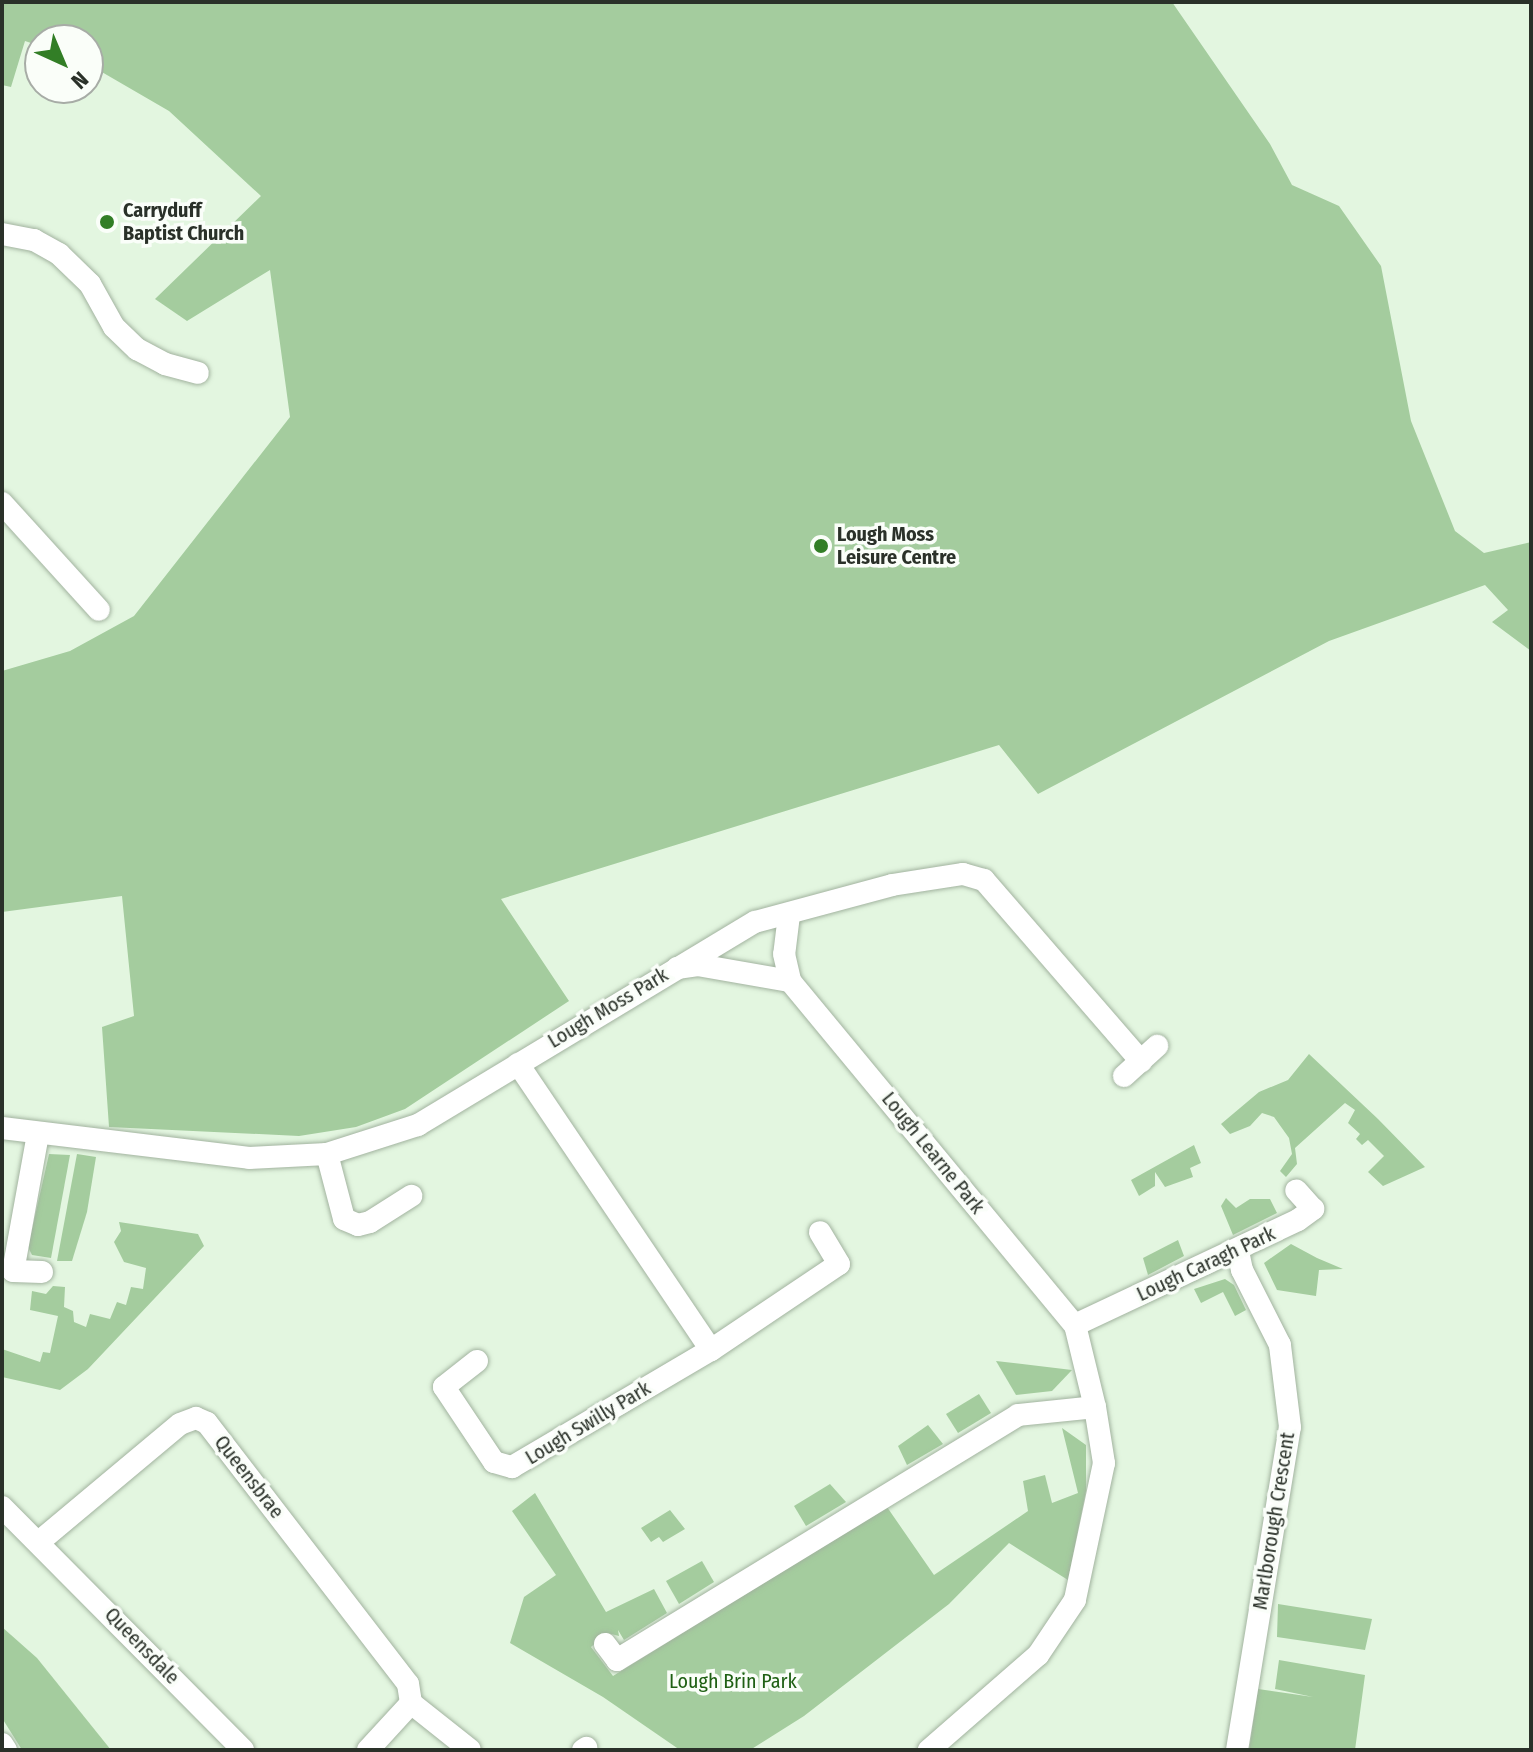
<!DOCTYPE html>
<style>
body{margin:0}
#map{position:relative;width:1533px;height:1752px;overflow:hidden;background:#e3f6e0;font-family:"Fira Sans Condensed",sans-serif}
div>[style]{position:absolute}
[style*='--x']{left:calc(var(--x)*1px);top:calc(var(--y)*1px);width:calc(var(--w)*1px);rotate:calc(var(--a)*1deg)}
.green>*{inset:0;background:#a4cc9e}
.roads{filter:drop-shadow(0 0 2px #a2b39f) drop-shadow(0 0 2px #a2b39f)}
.minor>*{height:22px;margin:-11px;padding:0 11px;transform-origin:11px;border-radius:11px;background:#fff}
.dots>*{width:22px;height:22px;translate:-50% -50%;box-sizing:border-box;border:4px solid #fafef9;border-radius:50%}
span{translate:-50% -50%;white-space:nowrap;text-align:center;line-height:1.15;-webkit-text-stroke:7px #fafef9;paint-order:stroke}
.poi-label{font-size:20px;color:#2a3129;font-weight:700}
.left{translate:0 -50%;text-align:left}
.street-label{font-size:20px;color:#2a3129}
.park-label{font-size:20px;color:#1f6014}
.frame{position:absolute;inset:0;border:4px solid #2a3129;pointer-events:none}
.north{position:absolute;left:24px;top:24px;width:80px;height:80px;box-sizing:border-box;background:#fafef9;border:2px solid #a7aca6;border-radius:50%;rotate:136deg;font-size:22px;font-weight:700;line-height:32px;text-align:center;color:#2a3129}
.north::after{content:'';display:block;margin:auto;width:28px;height:36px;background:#327e26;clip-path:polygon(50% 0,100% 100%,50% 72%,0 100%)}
</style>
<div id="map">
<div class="green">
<i style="clip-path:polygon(2px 2px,1172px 2px,1270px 144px,1292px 185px,1339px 206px,1381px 266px,1411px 421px,1455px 531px,1484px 553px,1531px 542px,1531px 651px,1492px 622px,1508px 610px,1485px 585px,1329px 641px,1038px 794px,999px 745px,501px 899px,569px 1001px,405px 1109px,356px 1127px,299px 1136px,109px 1127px,102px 1027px,134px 1016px,122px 896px,2px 912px,2px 671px,70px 651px,134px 616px,290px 417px,270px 270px,187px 321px,155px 299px,261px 196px,169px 111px,88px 64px,88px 40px,40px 40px,40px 46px,25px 41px,11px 87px,2px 85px)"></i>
<i style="clip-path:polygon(1309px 1054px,1378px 1119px,1425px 1167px,1383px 1186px,1368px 1172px,1384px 1156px,1368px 1140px,1362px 1145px,1356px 1139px,1360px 1134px,1348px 1123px,1355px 1110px,1345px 1103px,1295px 1148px,1297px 1164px,1286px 1177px,1280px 1171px,1292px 1154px,1289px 1138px,1274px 1117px,1262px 1113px,1250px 1126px,1230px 1134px,1221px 1124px,1259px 1092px,1288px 1080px)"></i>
<i style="clip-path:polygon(1194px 1145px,1201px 1163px,1190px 1168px,1193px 1177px,1165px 1187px,1155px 1172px,1155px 1186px,1139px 1196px,1131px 1180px)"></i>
<i style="clip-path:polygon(49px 1154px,70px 1155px,51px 1258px,32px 1255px,28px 1247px)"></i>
<i style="clip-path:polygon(77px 1154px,96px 1157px,87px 1212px,72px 1261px,57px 1261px)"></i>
<i style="clip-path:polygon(1226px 1198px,1236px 1208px,1250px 1199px,1270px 1199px,1277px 1213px,1233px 1235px,1221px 1206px)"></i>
<i style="clip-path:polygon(119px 1222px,198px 1234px,204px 1246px,88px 1369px,60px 1390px,2px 1377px,2px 1349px,40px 1362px,43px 1352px,50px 1353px,58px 1316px,30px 1310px,32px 1291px,46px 1294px,53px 1286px,65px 1287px,64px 1307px,73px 1311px,74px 1322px,86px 1327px,90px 1314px,110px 1319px,117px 1302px,126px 1305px,131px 1287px,143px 1289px,146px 1268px,124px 1262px,114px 1242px,121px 1231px)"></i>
<i style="clip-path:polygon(1178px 1240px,1184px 1256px,1148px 1275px,1143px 1258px)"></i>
<i style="clip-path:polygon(1291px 1244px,1317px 1258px,1343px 1269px,1319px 1270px,1316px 1296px,1277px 1290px,1264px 1263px)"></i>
<i style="clip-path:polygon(1225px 1279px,1234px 1285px,1246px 1310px,1235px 1316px,1223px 1292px,1201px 1303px,1194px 1289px)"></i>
<i style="clip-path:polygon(996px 1361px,1072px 1370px,1052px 1391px,1016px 1395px)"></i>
<i style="clip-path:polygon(979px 1394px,991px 1413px,958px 1433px,946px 1414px)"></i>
<i style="clip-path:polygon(928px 1425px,943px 1444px,907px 1465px,898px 1446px)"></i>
<i style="clip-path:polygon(1062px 1428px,1086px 1445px,1086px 1491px,1068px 1580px,1009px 1543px,949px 1604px,804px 1716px,750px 1750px,680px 1750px,603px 1697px,510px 1643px,524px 1597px,556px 1575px,512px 1511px,535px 1493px,606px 1612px,654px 1589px,667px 1613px,624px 1640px,618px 1630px,619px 1636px,607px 1633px,591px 1647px,613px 1676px,887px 1507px,934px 1575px,1028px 1511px,1023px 1481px,1045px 1475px,1052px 1503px,1078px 1493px)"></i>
<i style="clip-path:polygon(830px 1484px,846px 1502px,806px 1526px,794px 1506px)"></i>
<i style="clip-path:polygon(670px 1510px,685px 1529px,663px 1542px,659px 1537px,651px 1542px,641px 1528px)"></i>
<i style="clip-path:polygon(702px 1561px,714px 1582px,679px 1604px,666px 1581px)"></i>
<i style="clip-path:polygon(1278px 1604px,1372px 1619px,1365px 1650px,1277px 1637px)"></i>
<i style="clip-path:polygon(2px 1627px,37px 1658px,111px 1750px,22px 1750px,2px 1718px)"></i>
<i style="clip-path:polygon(1279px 1660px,1365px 1675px,1355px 1750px,1249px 1750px,1258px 1689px,1313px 1697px,1275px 1689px)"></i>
</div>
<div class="roads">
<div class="minor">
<i style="--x:2;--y:234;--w:33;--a:11"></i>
<i style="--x:34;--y:240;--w:29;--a:29"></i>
<i style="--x:59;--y:254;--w:43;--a:44.1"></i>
<i style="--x:90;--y:284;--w:49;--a:60.8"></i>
<i style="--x:114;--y:327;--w:32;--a:44"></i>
<i style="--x:137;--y:349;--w:32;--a:28"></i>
<i style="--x:165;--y:364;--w:34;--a:15"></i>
<i style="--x:2;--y:503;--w:144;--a:47.8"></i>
<i style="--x:789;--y:915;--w:39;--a:97"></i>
<i style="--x:784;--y:954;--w:28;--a:77"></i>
<i style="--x:790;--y:981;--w:447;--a:50.4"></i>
<i style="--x:1075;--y:1325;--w:84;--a:76.3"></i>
<i style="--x:1095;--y:1407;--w:57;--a:80.9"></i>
<i style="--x:1104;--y:1463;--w:140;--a:102"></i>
<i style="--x:1075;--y:1600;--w:66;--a:123.9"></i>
<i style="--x:1038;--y:1655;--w:145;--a:138.9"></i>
<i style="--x:677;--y:968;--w:21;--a:-8"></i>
<i style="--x:698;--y:965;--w:93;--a:9.9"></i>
<i style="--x:1124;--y:1076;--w:45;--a:-42.3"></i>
<i style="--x:2;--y:1128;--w:249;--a:6.9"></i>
<i style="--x:249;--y:1158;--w:78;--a:-2.9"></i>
<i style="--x:327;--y:1154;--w:96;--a:-17.7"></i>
<i style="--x:418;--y:1125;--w:393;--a:-31.1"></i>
<i style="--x:755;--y:922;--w:142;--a:-15.1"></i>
<i style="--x:892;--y:885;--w:72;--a:-8.8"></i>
<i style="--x:963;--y:874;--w:22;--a:16"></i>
<i style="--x:984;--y:880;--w:240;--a:49.1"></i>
<i style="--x:38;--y:1134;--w:139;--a:100.3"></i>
<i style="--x:13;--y:1271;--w:29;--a:2"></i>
<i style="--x:327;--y:1154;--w:67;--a:75.3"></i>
<i style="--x:344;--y:1219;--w:15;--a:23"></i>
<i style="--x:358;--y:1225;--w:12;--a:-14"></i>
<i style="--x:370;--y:1222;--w:49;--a:-32.4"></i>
<i style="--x:1075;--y:1325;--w:246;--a:-25.2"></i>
<i style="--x:1298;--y:1220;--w:19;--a:-36"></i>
<i style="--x:1313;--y:1209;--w:25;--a:-132"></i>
<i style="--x:711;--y:1350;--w:154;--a:-33.9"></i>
<i style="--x:839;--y:1264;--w:37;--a:-121"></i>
<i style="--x:477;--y:1361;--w:42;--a:141.8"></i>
<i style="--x:444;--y:1387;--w:90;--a:56.3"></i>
<i style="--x:494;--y:1462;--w:19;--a:16"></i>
<i style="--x:512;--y:1467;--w:231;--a:-30.5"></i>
<i style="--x:711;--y:1350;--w:345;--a:-124"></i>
<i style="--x:2;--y:1507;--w:342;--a:45.2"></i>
<i style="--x:40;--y:1541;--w:182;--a:-39.9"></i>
<i style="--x:180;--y:1424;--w:17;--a:-21"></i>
<i style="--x:196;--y:1418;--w:12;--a:24"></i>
<i style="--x:207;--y:1423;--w:329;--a:52.4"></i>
<i style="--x:408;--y:1684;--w:19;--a:81"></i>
<i style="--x:605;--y:1644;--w:20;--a:53"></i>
<i style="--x:617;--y:1660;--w:470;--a:-31.4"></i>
<i style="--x:1018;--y:1415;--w:77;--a:-5.9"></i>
<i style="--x:411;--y:1703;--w:75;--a:38.5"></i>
<i style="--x:2;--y:1744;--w:7;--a:56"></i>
<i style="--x:368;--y:1750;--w:64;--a:-47.5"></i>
<i style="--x:583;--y:1750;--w:4;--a:-34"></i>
<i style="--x:1237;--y:1750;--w:327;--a:-80.7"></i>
<i style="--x:1290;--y:1427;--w:83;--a:-97"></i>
<i style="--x:1280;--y:1345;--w:84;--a:-116.9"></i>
<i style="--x:1242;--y:1270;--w:19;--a:-102"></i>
</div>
</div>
<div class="dots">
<i style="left:107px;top:222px;background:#327e26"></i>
<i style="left:821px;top:546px;background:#327e26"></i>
</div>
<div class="poi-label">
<span class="left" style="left:123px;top:222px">Carryduff<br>Baptist Church</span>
<span class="left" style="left:837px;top:546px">Lough Moss<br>Leisure Centre</span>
</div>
<div class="street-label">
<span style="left:608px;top:1008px;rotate:-31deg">Lough Moss Park</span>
<span style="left:933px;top:1153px;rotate:51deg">Lough Learne Park</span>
<span style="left:1206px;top:1264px;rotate:-25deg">Lough Caragh Park</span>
<span style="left:588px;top:1423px;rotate:-31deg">Lough Swilly Park</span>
<span style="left:249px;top:1477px;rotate:52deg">Queensbrae</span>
<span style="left:1274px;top:1521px;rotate:-81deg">Marlborough Crescent</span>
<span style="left:142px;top:1646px;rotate:46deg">Queensdale</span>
</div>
<div class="park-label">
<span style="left:733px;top:1681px">Lough Brin Park</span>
</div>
<div class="frame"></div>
<div class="north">N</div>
</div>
